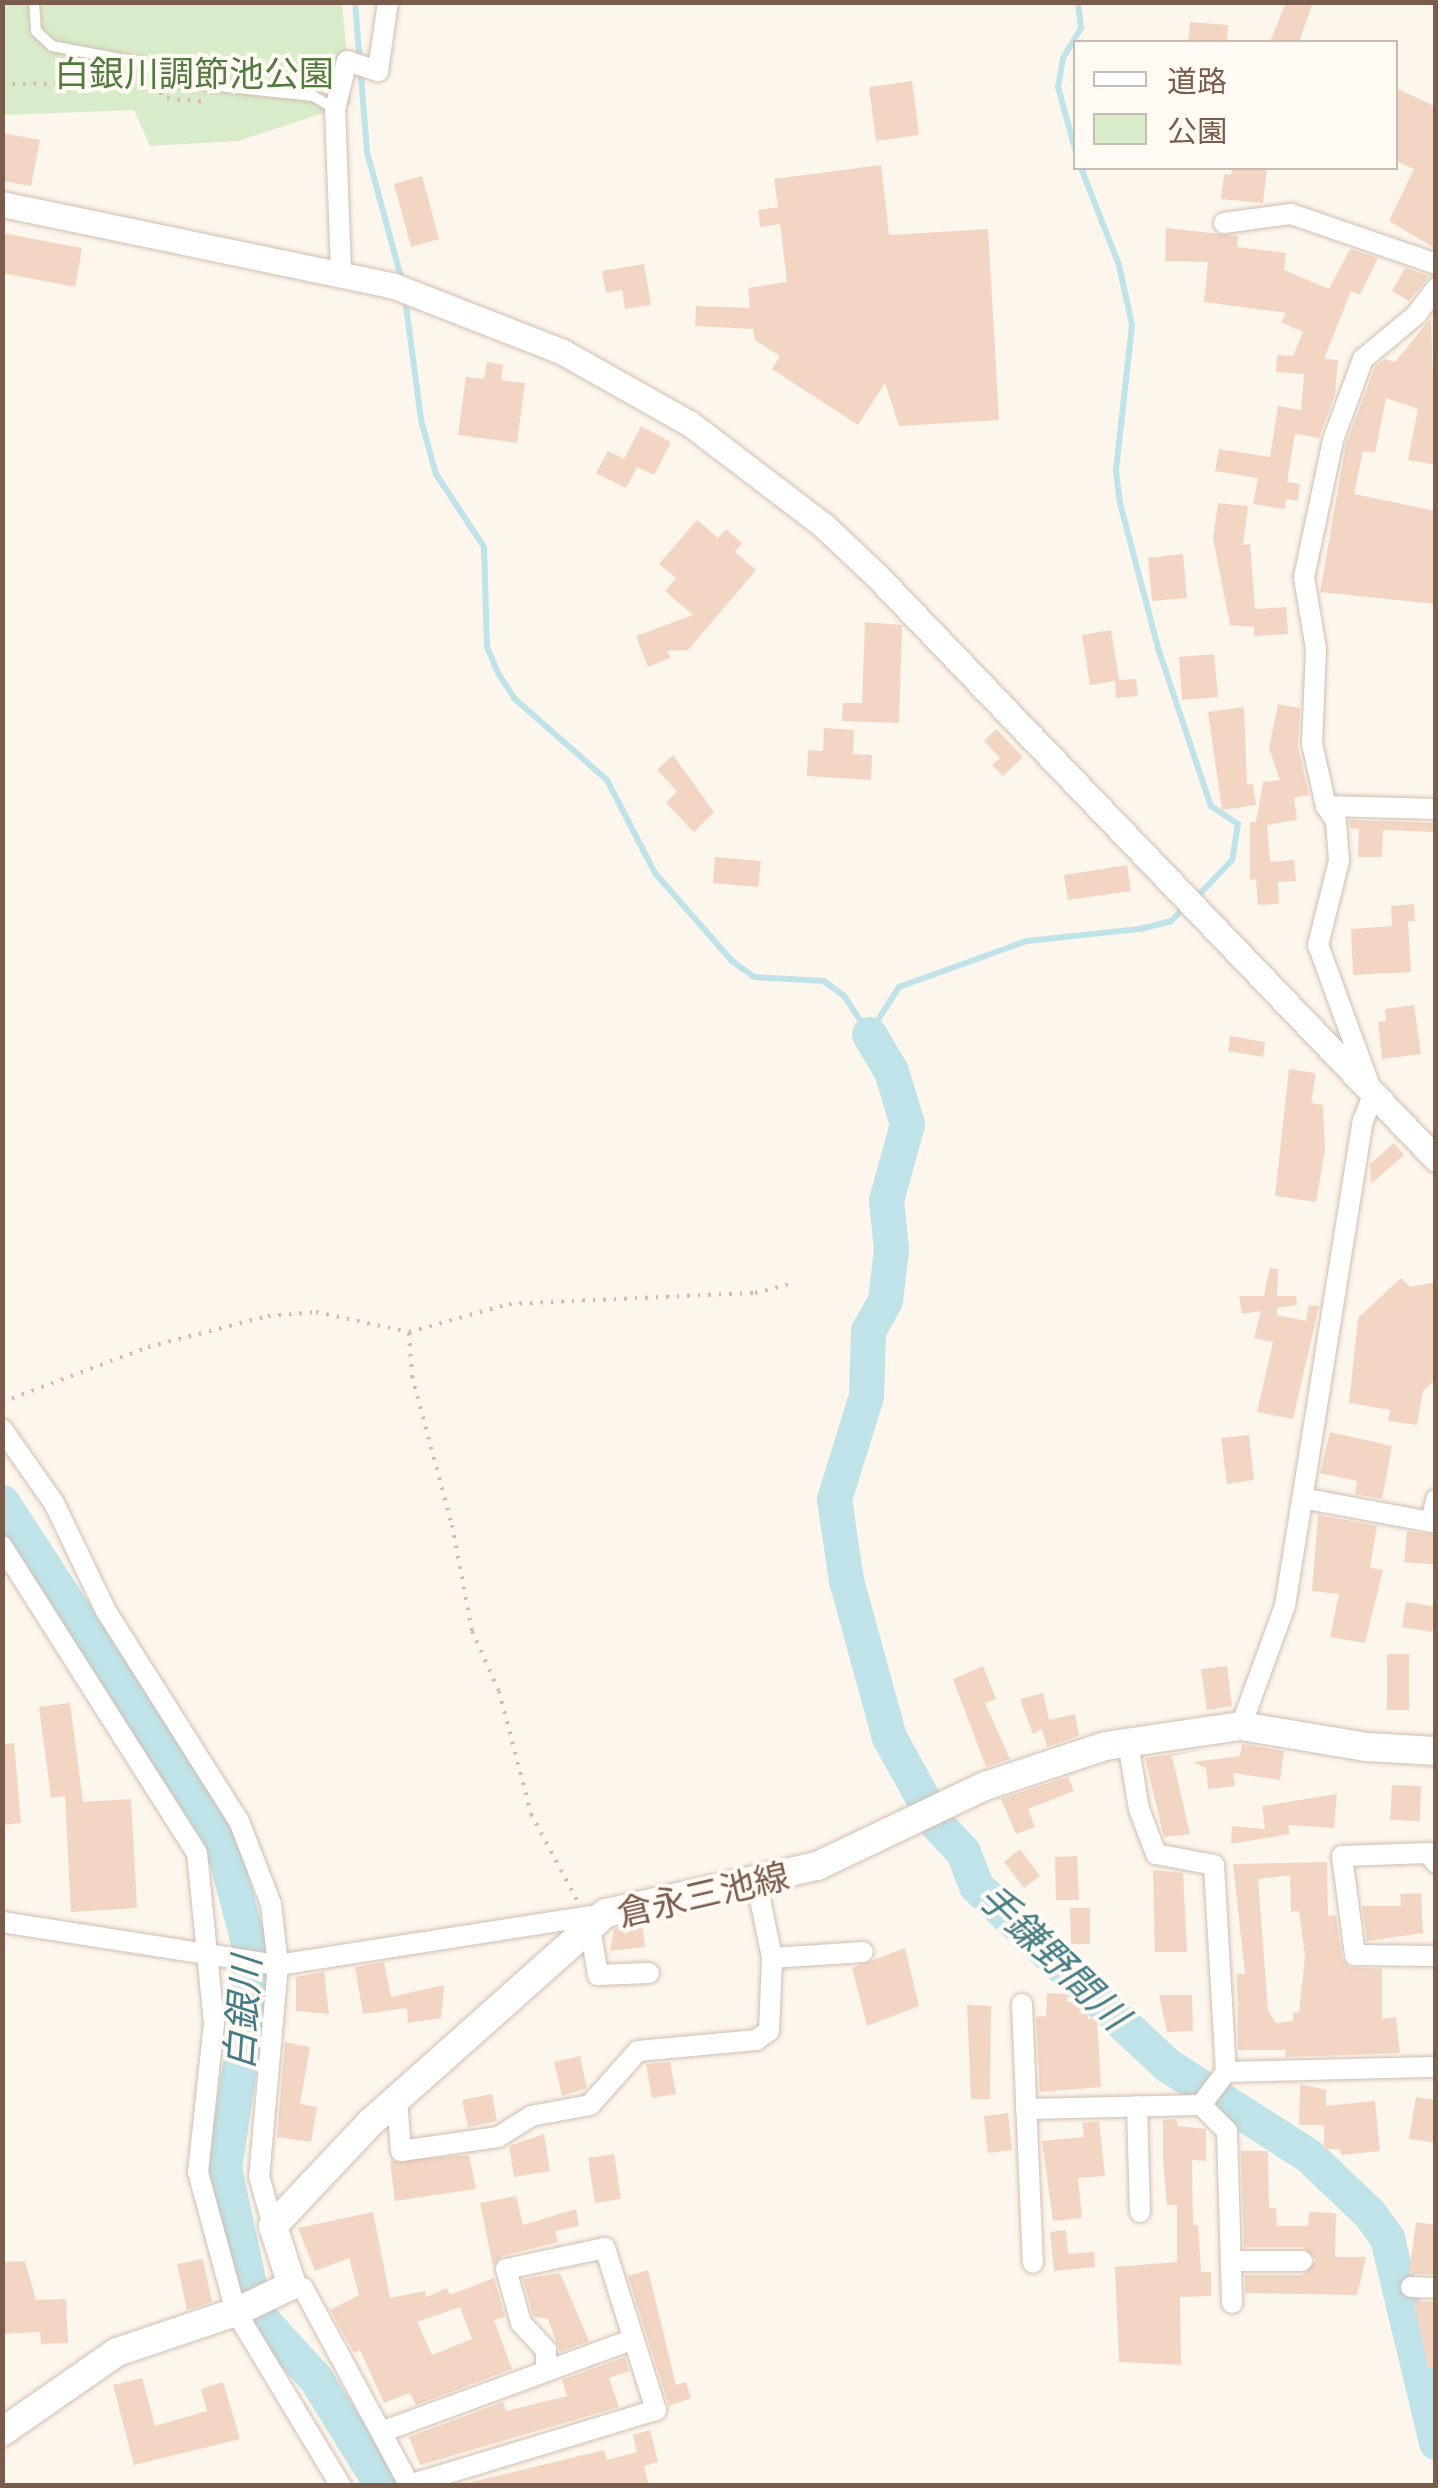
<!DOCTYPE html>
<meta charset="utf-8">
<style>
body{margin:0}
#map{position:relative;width:1438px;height:2488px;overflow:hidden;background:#fdf6ec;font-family:"Golos Text","Noto Sans JP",sans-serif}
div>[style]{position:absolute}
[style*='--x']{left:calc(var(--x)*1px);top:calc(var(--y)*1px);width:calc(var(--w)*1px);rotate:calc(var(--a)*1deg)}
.green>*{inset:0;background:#d8ecc9}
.stream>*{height:6px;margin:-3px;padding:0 3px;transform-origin:3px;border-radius:3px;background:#bfe3e8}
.river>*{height:35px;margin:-17.5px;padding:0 17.5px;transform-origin:17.5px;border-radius:17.5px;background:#bfe3e8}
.building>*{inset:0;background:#f3d5c3}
.path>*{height:4px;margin-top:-2px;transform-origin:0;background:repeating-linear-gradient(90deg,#d9b8a5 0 2.5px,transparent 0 10.5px)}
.roads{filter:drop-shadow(0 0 2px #d1beb0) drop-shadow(0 0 2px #d1beb0)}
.service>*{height:10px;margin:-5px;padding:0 5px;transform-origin:5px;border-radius:5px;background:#fff}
.minor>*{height:20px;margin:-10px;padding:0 10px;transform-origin:10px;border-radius:10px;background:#fff}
.tertiary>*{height:25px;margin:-12.5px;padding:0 12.5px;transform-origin:12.5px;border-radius:12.5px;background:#fff}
.secondary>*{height:28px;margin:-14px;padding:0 14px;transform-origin:14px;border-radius:14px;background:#fff}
span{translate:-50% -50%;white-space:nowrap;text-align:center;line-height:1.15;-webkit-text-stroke:8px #fffaf3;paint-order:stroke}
.park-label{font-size:35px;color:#537a41}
.street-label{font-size:35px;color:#7a5c4d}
.water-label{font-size:38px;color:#437c86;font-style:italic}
.frame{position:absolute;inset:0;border:5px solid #7a5c4d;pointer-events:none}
.legend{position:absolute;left:1073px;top:40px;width:325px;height:130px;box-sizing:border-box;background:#fffaf3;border:2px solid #cabbb1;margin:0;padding:12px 18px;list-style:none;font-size:30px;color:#7a5c4d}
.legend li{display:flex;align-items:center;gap:20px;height:50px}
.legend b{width:50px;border:2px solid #cabbb1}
</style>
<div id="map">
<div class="green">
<i style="clip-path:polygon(3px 3px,342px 3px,351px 104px,238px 141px,150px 146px,134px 110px,3px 115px)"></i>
</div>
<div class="stream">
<i style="--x:355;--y:2;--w:150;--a:85.4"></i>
<i style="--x:367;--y:152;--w:134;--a:74.8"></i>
<i style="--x:1076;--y:152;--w:67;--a:-105.5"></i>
<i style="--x:1058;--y:87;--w:29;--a:-80"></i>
<i style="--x:1063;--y:58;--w:35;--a:-59"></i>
<i style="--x:1081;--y:28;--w:26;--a:-97"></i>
<i style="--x:1081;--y:168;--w:104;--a:68.6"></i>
<i style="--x:1119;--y:265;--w:61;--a:77.8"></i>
<i style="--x:1132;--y:325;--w:147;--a:96.3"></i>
<i style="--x:1116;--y:471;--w:32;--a:83"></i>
<i style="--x:1120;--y:503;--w:150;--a:75.3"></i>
<i style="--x:1158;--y:648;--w:167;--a:71.5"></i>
<i style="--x:1211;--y:806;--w:32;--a:34"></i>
<i style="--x:1238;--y:824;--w:36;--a:99"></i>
<i style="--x:1232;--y:860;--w:52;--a:133.5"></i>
<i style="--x:405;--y:298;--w:123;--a:82.5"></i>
<i style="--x:421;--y:420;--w:56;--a:74.5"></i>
<i style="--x:436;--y:474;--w:87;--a:56.7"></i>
<i style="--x:484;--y:547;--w:100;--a:88.3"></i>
<i style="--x:487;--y:647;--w:28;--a:67"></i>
<i style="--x:498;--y:673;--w:30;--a:57"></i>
<i style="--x:514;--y:698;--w:124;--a:41.4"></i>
<i style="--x:607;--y:780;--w:105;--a:62.7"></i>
<i style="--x:655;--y:873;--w:117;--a:48.8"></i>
<i style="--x:732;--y:961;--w:27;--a:36"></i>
<i style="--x:754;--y:977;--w:70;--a:3.3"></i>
<i style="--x:824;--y:981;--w:26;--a:37"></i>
<i style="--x:845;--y:997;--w:44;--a:57"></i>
<i style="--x:869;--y:1034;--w:56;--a:-57.4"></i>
<i style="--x:899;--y:987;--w:136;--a:-19.8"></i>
<i style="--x:1027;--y:941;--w:114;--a:-6.1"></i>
<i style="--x:1140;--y:929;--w:32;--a:-14"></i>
<i style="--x:1171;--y:921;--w:21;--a:-45"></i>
</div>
<div class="river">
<i style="--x:869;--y:1034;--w:43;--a:59.3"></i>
<i style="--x:891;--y:1071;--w:55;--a:73.2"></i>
<i style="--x:907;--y:1124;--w:79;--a:105.4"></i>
<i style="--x:886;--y:1200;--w:49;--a:84.2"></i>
<i style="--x:891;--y:1249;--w:51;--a:96.7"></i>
<i style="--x:885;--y:1300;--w:35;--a:119"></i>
<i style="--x:868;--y:1331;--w:65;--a:91.8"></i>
<i style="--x:866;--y:1396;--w:108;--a:107.3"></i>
<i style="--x:834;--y:1499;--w:82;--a:81.6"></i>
<i style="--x:846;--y:1580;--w:163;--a:74.7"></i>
<i style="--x:889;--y:1737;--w:99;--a:61.1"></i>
<i style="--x:937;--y:1824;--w:38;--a:47"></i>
<i style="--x:963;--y:1852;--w:36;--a:69"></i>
<i style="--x:976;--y:1886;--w:260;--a:43.1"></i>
<i style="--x:1166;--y:2064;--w:169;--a:32.7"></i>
<i style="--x:1308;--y:2155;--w:84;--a:43.6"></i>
<i style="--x:1369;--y:2213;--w:31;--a:54"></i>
<i style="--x:1387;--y:2238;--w:210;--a:76.5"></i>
<i style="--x:2;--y:1502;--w:399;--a:56.9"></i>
<i style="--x:220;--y:1836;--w:114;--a:75.2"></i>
<i style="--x:249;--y:1946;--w:62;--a:90.9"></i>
<i style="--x:248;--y:2008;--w:162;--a:98.5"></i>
<i style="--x:224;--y:2168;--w:147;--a:77.9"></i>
<i style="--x:255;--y:2312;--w:91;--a:47.7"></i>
<i style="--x:316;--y:2379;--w:126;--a:58.3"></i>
</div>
<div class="building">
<i style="clip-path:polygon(1286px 2px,1313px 2px,1299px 42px,1270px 42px)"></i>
<i style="clip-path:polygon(1190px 22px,1228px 25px,1227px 42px,1188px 42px)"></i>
<i style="clip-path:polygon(912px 81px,919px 135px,876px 141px,869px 87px)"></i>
<i style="clip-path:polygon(1396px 88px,1436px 107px,1436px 249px,1389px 221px,1414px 169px,1396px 161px)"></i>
<i style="clip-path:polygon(2px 133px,40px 140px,31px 186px,2px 181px)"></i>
<i style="clip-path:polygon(881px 165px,889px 235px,988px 229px,999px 420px,899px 426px,885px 383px,858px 425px,772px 369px,780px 356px,755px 340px,753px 329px,695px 326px,696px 306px,750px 308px,748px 288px,787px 282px,780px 224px,760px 227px,758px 210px,778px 207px,774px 179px)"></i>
<i style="clip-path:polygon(1232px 168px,1267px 168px,1263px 203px,1221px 199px,1224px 174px,1231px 175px)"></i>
<i style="clip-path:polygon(422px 176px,439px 239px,411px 247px,394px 184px)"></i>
<i style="clip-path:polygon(1166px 228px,1238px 236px,1237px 247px,1286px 253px,1284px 270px,1329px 289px,1350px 249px,1378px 258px,1360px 295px,1351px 291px,1324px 359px,1338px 360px,1335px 394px,1319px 438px,1295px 434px,1287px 482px,1300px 484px,1298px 501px,1286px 499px,1285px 509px,1253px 504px,1258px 478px,1215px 471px,1219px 449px,1270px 457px,1278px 406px,1301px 410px,1304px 374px,1276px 372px,1277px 355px,1293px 356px,1303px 332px,1281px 322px,1286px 313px,1204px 302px,1208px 262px,1165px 261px)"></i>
<i style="clip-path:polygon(2px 233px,82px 248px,75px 287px,2px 273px)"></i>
<i style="clip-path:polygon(644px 264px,651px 305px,625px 309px,622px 290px,606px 293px,602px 271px)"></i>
<i style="clip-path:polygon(1405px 268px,1429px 276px,1409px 301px,1392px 291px)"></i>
<i style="clip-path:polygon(1431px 318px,1436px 465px,1408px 460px,1418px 409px,1386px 398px,1375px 453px,1363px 451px,1354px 494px,1436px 511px,1436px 604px,1320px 592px,1346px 444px,1375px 367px,1385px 359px,1395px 362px)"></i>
<i style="clip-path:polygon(487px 362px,503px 365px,501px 380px,525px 383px,517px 443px,458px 435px,466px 377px,484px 379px)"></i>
<i style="clip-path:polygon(641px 426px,671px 442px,654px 475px,637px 467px,626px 488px,596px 473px,608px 451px,624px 459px)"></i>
<i style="clip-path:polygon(1218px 503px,1248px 506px,1243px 545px,1250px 544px,1255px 609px,1286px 607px,1288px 634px,1254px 636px,1254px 627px,1230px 625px,1213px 538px)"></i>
<i style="clip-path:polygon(697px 520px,718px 538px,726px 529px,742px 543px,735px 552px,756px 570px,688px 650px,667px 651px,670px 658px,648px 667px,636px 636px,693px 615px,665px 591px,676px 578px,659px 564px)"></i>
<i style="clip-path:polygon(1183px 554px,1187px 598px,1152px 601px,1148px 558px)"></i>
<i style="clip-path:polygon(865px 622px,902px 625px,899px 723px,842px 721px,843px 703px,862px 703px)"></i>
<i style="clip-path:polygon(1111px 630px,1119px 680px,1136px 679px,1138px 696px,1116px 698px,1115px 681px,1090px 685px,1082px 635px)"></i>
<i style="clip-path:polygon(1214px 654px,1218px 697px,1182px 700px,1179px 657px)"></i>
<i style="clip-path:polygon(1278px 704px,1300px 708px,1298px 747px,1309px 795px,1294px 798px,1297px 820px,1267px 825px,1270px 862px,1294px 860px,1296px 881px,1278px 882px,1279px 904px,1258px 905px,1256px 879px,1250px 880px,1250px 822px,1256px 822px,1263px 782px,1280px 780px,1269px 748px)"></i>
<i style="clip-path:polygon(1244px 707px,1247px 785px,1253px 784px,1256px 805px,1222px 810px,1208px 712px)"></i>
<i style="clip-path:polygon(824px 728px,854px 730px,853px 754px,872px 755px,871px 780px,807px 776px,808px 750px,823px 751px)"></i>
<i style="clip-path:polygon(996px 729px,1023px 757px,1003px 776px,992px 765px,1000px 758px,984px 741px)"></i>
<i style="clip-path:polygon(673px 755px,714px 812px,694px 832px,666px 803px,677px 791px,657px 770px)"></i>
<i style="clip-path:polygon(1350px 820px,1435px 823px,1434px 832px,1383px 830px,1382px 857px,1358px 857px,1359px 829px,1350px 828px)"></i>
<i style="clip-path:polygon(715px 857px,761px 861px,758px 887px,713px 883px)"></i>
<i style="clip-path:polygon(1127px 865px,1131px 891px,1068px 900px,1064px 875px)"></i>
<i style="clip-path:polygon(1414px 904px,1415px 921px,1408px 921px,1411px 972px,1353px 975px,1351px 929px,1392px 926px,1391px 906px)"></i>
<i style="clip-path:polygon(1414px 1005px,1421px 1054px,1382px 1059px,1378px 1022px,1386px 1021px,1385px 1009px)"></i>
<i style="clip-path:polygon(1230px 1036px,1265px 1042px,1263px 1057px,1228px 1051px)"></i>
<i style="clip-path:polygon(1289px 1069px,1316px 1073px,1311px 1103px,1323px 1105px,1325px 1150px,1316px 1202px,1275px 1196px)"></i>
<i style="clip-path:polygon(1394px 1143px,1404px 1155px,1371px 1184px,1370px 1164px)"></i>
<i style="clip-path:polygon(1270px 1268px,1278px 1269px,1277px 1296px,1296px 1296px,1297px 1305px,1277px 1308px,1277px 1315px,1306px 1321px,1309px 1305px,1319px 1306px,1293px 1419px,1257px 1412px,1273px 1342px,1254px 1338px,1261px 1311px,1242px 1314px,1239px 1296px,1264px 1296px)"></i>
<i style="clip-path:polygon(1401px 1278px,1410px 1287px,1436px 1282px,1436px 1379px,1423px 1391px,1417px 1425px,1388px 1421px,1390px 1410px,1349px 1403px,1358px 1318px)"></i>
<i style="clip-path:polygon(1330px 1432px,1392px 1446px,1382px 1499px,1355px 1494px,1357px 1481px,1320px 1473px)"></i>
<i style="clip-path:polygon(1249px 1435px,1254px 1480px,1227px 1484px,1221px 1438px)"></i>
<i style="clip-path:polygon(1318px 1515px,1377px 1526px,1370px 1568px,1383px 1570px,1365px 1643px,1330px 1637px,1339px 1594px,1312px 1591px)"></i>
<i style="clip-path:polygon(1407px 1531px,1436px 1535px,1436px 1565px,1404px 1562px)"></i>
<i style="clip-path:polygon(1406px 1602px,1436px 1607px,1432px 1632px,1402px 1627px)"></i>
<i style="clip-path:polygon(1387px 1654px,1409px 1654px,1409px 1710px,1387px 1710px)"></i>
<i style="clip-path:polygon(983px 1666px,996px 1699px,985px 1703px,1010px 1759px,986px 1767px,953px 1679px)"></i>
<i style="clip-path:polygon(1227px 1666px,1232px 1706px,1207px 1710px,1201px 1669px)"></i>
<i style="clip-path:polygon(1043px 1693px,1049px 1720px,1075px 1714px,1079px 1736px,1047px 1747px,1042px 1729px,1033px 1734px,1020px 1699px)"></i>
<i style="clip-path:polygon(70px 1703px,83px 1802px,131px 1799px,137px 1908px,71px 1912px,65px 1796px,51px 1798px,39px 1707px)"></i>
<i style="clip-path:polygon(14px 1743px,21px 1823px,2px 1825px,2px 1744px)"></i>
<i style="clip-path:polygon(1242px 1744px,1284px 1751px,1280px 1780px,1233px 1773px,1235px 1786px,1208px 1789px,1206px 1768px,1193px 1762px,1240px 1756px)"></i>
<i style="clip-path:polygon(1201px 1750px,1172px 1756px,1190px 1834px,1164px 1837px,1145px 1758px)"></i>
<i style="clip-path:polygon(1068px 1777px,1074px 1791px,1028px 1809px,1035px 1827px,1016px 1834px,1001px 1799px)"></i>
<i style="clip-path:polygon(1392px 1785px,1421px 1786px,1420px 1821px,1390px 1820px)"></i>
<i style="clip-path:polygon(1337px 1794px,1334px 1828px,1288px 1825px,1290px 1834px,1231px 1844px,1232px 1826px,1265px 1829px,1262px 1806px)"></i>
<i style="clip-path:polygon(1020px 1849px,1040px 1876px,1024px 1888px,1004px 1862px)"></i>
<i style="clip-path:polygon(1077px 1856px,1079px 1900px,1056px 1900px,1055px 1857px)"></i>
<i style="clip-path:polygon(evenodd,1327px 1862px,1328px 1916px,1336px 1915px,1342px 1958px,1349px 1967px,1382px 1969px,1382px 2019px,1396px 2017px,1400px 2053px,1285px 2057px,1286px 2050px,1238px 2050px,1237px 1974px,1245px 1974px,1233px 1864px,1327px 1862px,1290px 1875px,1291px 1912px,1299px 1911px,1305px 1956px,1299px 2013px,1293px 2012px,1293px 2021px,1276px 2023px,1268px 2011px,1258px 1879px,1290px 1875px)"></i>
<i style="clip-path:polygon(1153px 1870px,1183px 1873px,1187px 1952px,1155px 1952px)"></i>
<i style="clip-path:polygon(1421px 1893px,1423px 1933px,1367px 1941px,1362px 1906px,1401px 1906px,1400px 1894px)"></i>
<i style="clip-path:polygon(1070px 1908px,1090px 1908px,1090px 1944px,1071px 1944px)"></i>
<i style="clip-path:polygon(642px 1923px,645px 1947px,610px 1951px,614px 1929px)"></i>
<i style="clip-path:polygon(905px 1948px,919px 2006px,867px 2026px,852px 1968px)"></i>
<i style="clip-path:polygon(384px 1962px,391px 1997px,444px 1985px,441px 2018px,408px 2023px,407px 2008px,363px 2014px,355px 1967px)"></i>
<i style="clip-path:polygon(324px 1972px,329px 2014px,296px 2011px,296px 1977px)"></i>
<i style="clip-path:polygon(1047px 1993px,1068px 1994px,1067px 2002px,1086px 2000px,1088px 2019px,1097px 2018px,1101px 2087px,1040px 2092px,1036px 2017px,1046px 2016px)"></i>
<i style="clip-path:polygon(1159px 1995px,1192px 1995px,1193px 2031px,1167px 2032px)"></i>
<i style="clip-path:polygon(967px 2005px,991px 2006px,990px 2099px,971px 2099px)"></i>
<i style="clip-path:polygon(285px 2042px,310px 2047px,300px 2104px,317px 2107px,311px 2142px,277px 2137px)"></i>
<i style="clip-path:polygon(580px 2056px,587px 2088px,562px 2096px,554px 2062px)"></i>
<i style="clip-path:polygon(670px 2062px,676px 2094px,652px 2098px,646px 2064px)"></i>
<i style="clip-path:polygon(1300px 2084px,1326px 2090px,1326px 2106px,1375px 2101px,1380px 2151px,1341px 2155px,1340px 2149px,1324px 2149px,1324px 2125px,1299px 2125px)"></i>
<i style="clip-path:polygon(492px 2094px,497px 2121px,468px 2127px,462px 2100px)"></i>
<i style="clip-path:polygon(1416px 2097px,1436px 2100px,1436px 2143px,1409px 2139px)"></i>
<i style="clip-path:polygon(1008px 2113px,1012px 2150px,988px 2153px,984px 2116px)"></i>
<i style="clip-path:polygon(1176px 2119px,1178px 2126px,1206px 2129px,1206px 2161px,1192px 2160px,1193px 2225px,1198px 2225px,1201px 2272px,1211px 2272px,1211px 2296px,1180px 2297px,1181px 2365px,1119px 2362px,1115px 2267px,1177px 2262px,1177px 2205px,1167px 2205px,1163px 2159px,1163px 2120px)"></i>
<i style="clip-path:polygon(1099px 2121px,1105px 2176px,1078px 2178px,1082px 2218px,1053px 2221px,1042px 2141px,1084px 2137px,1082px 2123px)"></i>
<i style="clip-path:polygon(544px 2134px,550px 2171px,514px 2177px,509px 2146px)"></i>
<i style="clip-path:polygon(1241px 2151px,1268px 2151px,1269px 2208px,1276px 2208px,1277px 2226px,1308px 2226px,1309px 2212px,1336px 2213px,1335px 2257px,1366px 2257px,1357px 2295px,1245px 2293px,1245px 2275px,1303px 2275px,1316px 2260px,1303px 2247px,1244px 2247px)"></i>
<i style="clip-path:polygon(614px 2154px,621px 2199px,595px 2203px,588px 2158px)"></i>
<i style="clip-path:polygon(469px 2155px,476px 2189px,395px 2201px,390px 2161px)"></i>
<i style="clip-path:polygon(516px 2196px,523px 2225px,576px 2209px,579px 2226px,555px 2231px,558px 2242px,502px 2256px,493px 2266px,480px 2203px)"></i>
<i style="clip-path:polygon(evenodd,373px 2212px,390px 2298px,425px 2291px,426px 2297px,447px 2288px,450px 2295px,494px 2278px,505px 2317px,494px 2320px,512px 2369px,416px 2405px,410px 2393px,384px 2403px,360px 2350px,354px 2353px,330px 2310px,359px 2295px,349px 2258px,315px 2271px,298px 2228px,373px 2212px,460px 2307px,472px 2339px,432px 2355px,417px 2322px,460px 2307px)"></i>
<i style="clip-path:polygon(1416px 2222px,1436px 2225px,1436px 2274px,1409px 2274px)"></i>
<i style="clip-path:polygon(1066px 2230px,1068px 2254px,1094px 2252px,1095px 2267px,1054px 2271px,1050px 2232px)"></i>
<i style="clip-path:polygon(203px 2259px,212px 2302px,187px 2310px,177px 2264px)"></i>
<i style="clip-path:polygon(25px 2261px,36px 2300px,66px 2299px,68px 2343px,41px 2344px,40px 2332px,2px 2334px,2px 2262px)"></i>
<i style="clip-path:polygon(648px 2270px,676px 2385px,686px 2382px,691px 2398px,669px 2406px,628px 2276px)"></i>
<i style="clip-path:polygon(560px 2273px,589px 2341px,560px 2352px,548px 2319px,533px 2316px,523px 2279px)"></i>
<i style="clip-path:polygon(1414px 2301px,1436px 2302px,1436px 2367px,1428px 2368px)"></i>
<i style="clip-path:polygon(625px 2357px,629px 2371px,609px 2378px,619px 2407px,420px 2465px,409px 2437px,503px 2402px,506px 2411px,567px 2396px,562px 2380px)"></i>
<i style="clip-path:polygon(142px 2378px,155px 2426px,207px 2411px,201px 2389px,223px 2382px,240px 2439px,134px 2465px,113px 2385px)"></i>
<i style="clip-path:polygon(650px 2430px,658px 2462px,644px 2466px,649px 2486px,455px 2486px,604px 2450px,607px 2460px,637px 2452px,633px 2435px)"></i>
</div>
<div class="path">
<i style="--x:2;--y:84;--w:145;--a:-0.4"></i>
<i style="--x:152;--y:86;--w:19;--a:39"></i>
<i style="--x:167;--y:98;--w:41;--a:5.6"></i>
<i style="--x:409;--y:1333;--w:43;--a:86"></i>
<i style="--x:412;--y:1376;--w:154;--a:75"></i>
<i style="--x:452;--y:1525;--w:108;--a:79.3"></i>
<i style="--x:472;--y:1631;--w:66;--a:65.8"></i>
<i style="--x:499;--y:1691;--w:127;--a:75.4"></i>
<i style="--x:531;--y:1814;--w:98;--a:61.9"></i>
<i style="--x:2;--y:1402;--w:156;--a:-20.6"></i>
<i style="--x:148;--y:1347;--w:124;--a:-14.5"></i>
<i style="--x:268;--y:1316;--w:48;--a:-4.8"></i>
<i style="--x:316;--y:1312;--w:95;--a:12.1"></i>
<i style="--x:409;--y:1332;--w:104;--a:-15.6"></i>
<i style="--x:509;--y:1304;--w:246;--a:-2.6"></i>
<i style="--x:755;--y:1293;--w:41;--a:-14"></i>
</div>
<div class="roads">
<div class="service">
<i style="--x:34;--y:2;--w:29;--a:86"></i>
<i style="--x:36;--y:31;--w:22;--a:43"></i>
<i style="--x:52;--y:46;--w:92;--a:10.7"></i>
<i style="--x:142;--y:63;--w:42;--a:26.6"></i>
<i style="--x:180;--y:82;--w:134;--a:6"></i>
<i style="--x:313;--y:96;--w:24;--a:30"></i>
</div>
<div class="minor">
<i style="--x:1224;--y:223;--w:68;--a:-7.7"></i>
<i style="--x:1291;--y:214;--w:153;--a:19"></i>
<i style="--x:341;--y:271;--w:162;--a:-92.1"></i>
<i style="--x:335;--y:109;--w:49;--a:-76"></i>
<i style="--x:347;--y:61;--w:33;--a:18"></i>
<i style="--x:378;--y:71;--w:70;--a:-81.8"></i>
<i style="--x:1326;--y:806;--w:110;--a:1.6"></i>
<i style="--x:2;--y:1429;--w:90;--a:54.9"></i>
<i style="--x:54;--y:1503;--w:120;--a:64.3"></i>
<i style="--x:106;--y:1611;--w:249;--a:57.7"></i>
<i style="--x:239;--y:1821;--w:89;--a:68.9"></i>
<i style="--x:271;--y:1904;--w:61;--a:83.5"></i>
<i style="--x:278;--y:1965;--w:212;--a:95.1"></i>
<i style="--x:259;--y:2176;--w:52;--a:74.4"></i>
<i style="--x:1307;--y:1499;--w:126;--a:10.5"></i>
<i style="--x:1431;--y:1522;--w:23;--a:-77"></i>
<i style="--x:2;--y:1546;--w:364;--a:57.6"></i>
<i style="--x:197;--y:1853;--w:171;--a:84.3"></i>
<i style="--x:214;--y:2023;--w:150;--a:96.1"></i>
<i style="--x:198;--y:2172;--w:145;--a:74.8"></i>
<i style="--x:236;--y:2312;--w:203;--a:58.9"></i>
<i style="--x:1241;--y:1726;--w:128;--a:-69.9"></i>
<i style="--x:1285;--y:1606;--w:491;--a:-80.9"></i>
<i style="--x:1363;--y:1121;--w:28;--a:-69"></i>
<i style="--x:1373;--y:1095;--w:160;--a:-110.1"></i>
<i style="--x:1318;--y:945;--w:87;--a:-76"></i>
<i style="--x:1339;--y:861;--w:40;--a:-94.3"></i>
<i style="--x:1336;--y:821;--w:18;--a:-124"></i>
<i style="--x:1326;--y:806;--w:64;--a:-102.7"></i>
<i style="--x:1312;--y:744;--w:95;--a:-87.6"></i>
<i style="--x:1316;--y:649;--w:73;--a:-99.5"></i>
<i style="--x:1304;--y:577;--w:140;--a:-78"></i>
<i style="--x:1333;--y:440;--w:86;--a:-69.7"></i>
<i style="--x:1363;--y:359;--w:69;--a:-39.7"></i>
<i style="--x:1416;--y:315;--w:34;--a:-53"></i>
<i style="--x:1128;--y:1742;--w:68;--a:80.7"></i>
<i style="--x:1139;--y:1809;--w:48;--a:69.3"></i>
<i style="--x:1156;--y:1854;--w:59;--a:10.7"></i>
<i style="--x:1214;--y:1865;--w:207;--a:86.7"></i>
<i style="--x:1226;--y:2072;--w:210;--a:-1.4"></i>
<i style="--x:1436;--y:1863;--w:12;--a:-125"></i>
<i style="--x:1429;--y:1853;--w:87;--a:178"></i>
<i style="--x:1342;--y:1856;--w:100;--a:82.5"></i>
<i style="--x:1355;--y:1955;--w:81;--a:0.7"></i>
<i style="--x:757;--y:1884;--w:76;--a:78.5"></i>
<i style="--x:2;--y:1922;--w:279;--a:8.9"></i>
<i style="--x:278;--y:1965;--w:329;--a:-8.9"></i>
<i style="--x:590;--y:1928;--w:48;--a:80.3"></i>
<i style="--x:598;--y:1975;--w:51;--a:-2.2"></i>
<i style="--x:1022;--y:2004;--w:259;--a:87.6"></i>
<i style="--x:397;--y:2099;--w:52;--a:85.6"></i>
<i style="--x:401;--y:2151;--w:98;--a:-8.2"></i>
<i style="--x:498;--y:2137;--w:39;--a:-32"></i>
<i style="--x:531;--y:2116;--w:60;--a:-10.6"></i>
<i style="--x:590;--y:2105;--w:72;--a:-48.4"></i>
<i style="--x:638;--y:2051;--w:119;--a:-5.3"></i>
<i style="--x:756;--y:2040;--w:16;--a:-35"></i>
<i style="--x:769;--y:2031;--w:73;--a:-87.6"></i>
<i style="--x:772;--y:1958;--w:91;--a:-3.8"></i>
<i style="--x:1201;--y:2105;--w:37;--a:45"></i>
<i style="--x:1227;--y:2131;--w:172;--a:88.3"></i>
<i style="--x:1137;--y:2106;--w:106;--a:88.4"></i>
<i style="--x:1026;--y:2109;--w:175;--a:-1.3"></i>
<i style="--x:1201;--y:2105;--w:41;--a:-52.9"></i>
<i style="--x:1231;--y:2261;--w:71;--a:0"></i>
<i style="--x:292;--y:2285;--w:11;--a:15"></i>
<i style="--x:303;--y:2288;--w:225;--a:61.6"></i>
<i style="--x:1411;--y:2287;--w:25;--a:2"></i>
<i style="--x:384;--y:2431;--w:263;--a:-20.2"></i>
<i style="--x:409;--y:2485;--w:258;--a:-16.9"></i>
<i style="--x:656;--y:2410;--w:170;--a:-107.5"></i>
<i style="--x:605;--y:2248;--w:101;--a:168"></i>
<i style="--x:506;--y:2269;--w:56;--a:74.5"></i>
<i style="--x:521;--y:2323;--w:37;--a:47"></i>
<i style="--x:546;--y:2350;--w:19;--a:90"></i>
</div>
<div class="tertiary">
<i style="--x:2;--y:204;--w:400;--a:11.8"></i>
<i style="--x:394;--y:286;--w:179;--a:21.3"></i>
<i style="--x:561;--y:351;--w:147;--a:29.4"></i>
<i style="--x:689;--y:423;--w:168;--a:37.3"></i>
<i style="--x:823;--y:525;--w:74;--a:43.4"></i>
<i style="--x:877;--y:576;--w:808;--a:46.2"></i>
</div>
<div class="secondary">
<i style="--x:2;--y:2432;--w:140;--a:-34.8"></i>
<i style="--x:117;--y:2352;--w:126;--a:-18.6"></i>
<i style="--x:236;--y:2312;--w:62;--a:-25.7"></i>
<i style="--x:292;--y:2285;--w:62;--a:-107.9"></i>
<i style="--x:273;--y:2226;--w:141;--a:-46.7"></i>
<i style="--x:370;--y:2123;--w:316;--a:-41.7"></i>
<i style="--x:606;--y:1913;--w:216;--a:-12.6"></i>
<i style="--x:817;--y:1866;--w:186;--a:-25.5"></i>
<i style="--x:985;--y:1786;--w:126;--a:-18.4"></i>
<i style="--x:1105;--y:1746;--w:137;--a:-8.4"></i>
<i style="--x:1241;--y:1726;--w:128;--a:9.5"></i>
<i style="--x:1367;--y:1747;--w:69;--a:3.3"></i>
</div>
</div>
<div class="park-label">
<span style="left:194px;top:73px">白銀川調節池公園</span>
</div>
<div class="street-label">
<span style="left:703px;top:1894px;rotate:-13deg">倉永三池線</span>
</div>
<div class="water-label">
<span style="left:1054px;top:1956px;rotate:44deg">手鎌野間川</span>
<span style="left:242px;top:2013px;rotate:-86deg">白銀川</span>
</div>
<div class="frame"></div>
<ul class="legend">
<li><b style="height:12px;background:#fff"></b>道路</li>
<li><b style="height:28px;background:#d8ecc9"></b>公園</li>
</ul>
</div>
